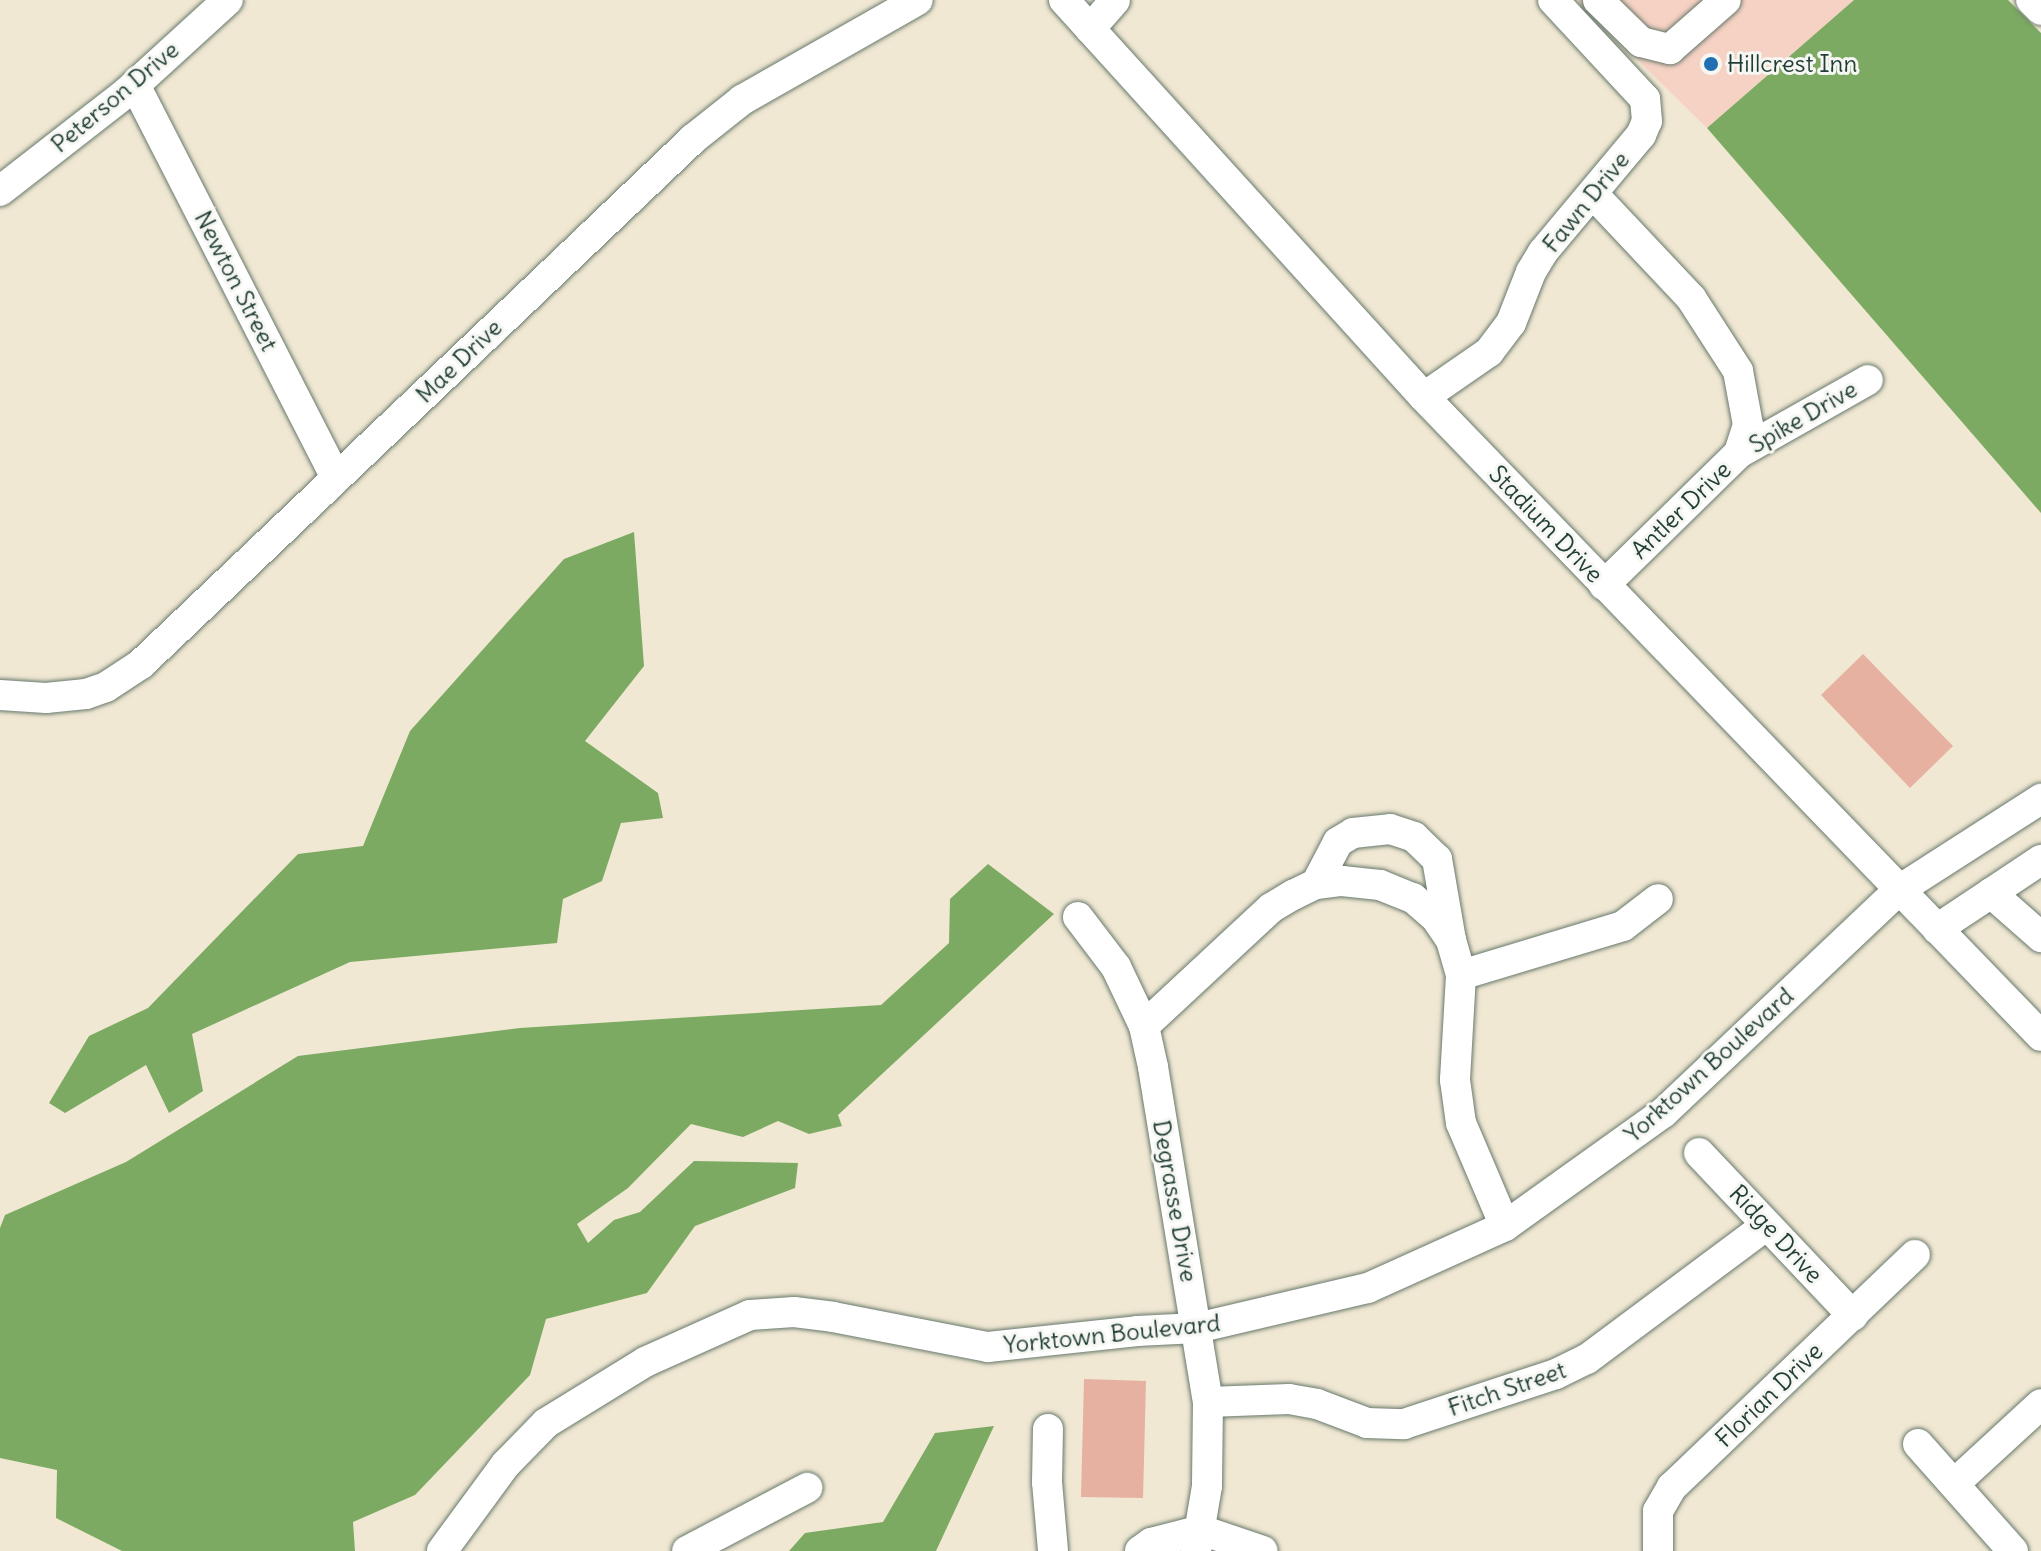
<!DOCTYPE html>
<style>
body{margin:0}
#map{position:relative;width:2041px;height:1551px;overflow:hidden;background:#f0e8d3;font-family:Delius,sans-serif}
div>[style]{position:absolute}
[style*='--x']{left:calc(var(--x)*1px);top:calc(var(--y)*1px);width:calc(var(--w)*1px);rotate:calc(var(--a)*1deg)}
.built>*{inset:0;background:#f6d2c4}
.forest>*{inset:0;background:#7caa62}
.building>*{inset:0;background:#e6b1a1}
.roads{filter:drop-shadow(0 0 2px #68796c) drop-shadow(0 0 2px #68796c)}
.minor>*{height:30px;margin:-15px;padding:0 15px;transform-origin:15px;border-radius:15px;background:#fff}
.dots>*{width:22px;height:22px;translate:-50% -50%;box-sizing:border-box;border:4px solid #f6f6f2;border-radius:50%}
span{translate:-50% -50%;white-space:nowrap;text-align:center;line-height:1.15;-webkit-text-stroke:6px #f6f6f2;paint-order:stroke}
.poi-label{font-size:24px;color:#1f3d34}
.left{translate:0 -50%;text-align:left}
.street-label{font-size:24px;color:#1f3d34}
</style>
<div id="map">
<div class="built">
<i style="clip-path:polygon(1576px 0,1854px 0,1707px 128px)"></i>
</div>
<div class="forest">
<i style="clip-path:polygon(1854px 0,2008px 0,2041px 33px,2041px 513px,1707px 128px)"></i>
<i style="clip-path:polygon(634px 532px,644px 666px,585px 741px,658px 793px,663px 818px,621px 823px,602px 881px,563px 899px,557px 943px,350px 962px,192px 1034px,203px 1091px,169px 1113px,146px 1065px,65px 1113px,49px 1103px,89px 1036px,148px 1008px,298px 854px,363px 846px,410px 731px,564px 559px)"></i>
<i style="clip-path:polygon(988px 864px,1054px 914px,838px 1115px,842px 1126px,809px 1134px,778px 1121px,743px 1137px,691px 1124px,628px 1188px,577px 1224px,588px 1243px,614px 1220px,640px 1212px,694px 1161px,798px 1163px,795px 1188px,695px 1226px,647px 1293px,546px 1319px,530px 1375px,415px 1495px,353px 1522px,355px 1551px,122px 1551px,56px 1518px,57px 1470px,0 1458px,0 1228px,5px 1215px,126px 1162px,298px 1056px,520px 1028px,881px 1005px,949px 943px,950px 899px)"></i>
<i style="clip-path:polygon(994px 1426px,936px 1551px,789px 1551px,805px 1533px,883px 1522px,935px 1433px)"></i>
</div>
<div class="building">
<i style="clip-path:polygon(1863px 654px,1953px 746px,1910px 788px,1821px 695px)"></i>
<i style="clip-path:polygon(1084px 1379px,1146px 1381px,1143px 1498px,1081px 1497px)"></i>
</div>
<div class="roads">
<div class="minor">
<i style="--x:1064;--y:0;--w:536;--a:47.8"></i>
<i style="--x:1424;--y:397;--w:888;--a:46"></i>
<i style="--x:1598;--y:0;--w:60;--a:44.3"></i>
<i style="--x:1641;--y:42;--w:30;--a:14"></i>
<i style="--x:1670;--y:49;--w:74;--a:-41.2"></i>
<i style="--x:2031;--y:0;--w:14;--a:45"></i>
<i style="--x:1090;--y:29;--w:38;--a:-49"></i>
<i style="--x:135;--y:85;--w:441;--a:62.9"></i>
<i style="--x:0;--y:191;--w:160;--a:-37.9"></i>
<i style="--x:126;--y:93;--w:138;--a:-42.4"></i>
<i style="--x:1593;--y:194;--w:143;--a:46.7"></i>
<i style="--x:1691;--y:298;--w:87;--a:57.2"></i>
<i style="--x:1738;--y:371;--w:55;--a:79.5"></i>
<i style="--x:1748;--y:425;--w:29;--a:108"></i>
<i style="--x:1739;--y:453;--w:189;--a:135.6"></i>
<i style="--x:1424;--y:397;--w:79;--a:-34.7"></i>
<i style="--x:1489;--y:352;--w:36;--a:-53"></i>
<i style="--x:1511;--y:323;--w:55;--a:-68.6"></i>
<i style="--x:1531;--y:272;--w:23;--a:-59"></i>
<i style="--x:1543;--y:252;--w:153;--a:-50.1"></i>
<i style="--x:1641;--y:135;--w:15;--a:-67"></i>
<i style="--x:1647;--y:121;--w:22;--a:-95"></i>
<i style="--x:1645;--y:99;--w:135;--a:-132.9"></i>
<i style="--x:1739;--y:453;--w:148;--a:-29.5"></i>
<i style="--x:0;--y:695;--w:46;--a:3.7"></i>
<i style="--x:46;--y:698;--w:40;--a:-5.7"></i>
<i style="--x:86;--y:694;--w:21;--a:-19"></i>
<i style="--x:106;--y:687;--w:42;--a:-33.3"></i>
<i style="--x:141;--y:664;--w:762;--a:-43.56"></i>
<i style="--x:693;--y:139;--w:63;--a:-38.5"></i>
<i style="--x:742;--y:100;--w:202;--a:-29.6"></i>
<i style="--x:1316;--y:884;--w:47;--a:-62.4"></i>
<i style="--x:1338;--y:842;--w:17;--a:-31"></i>
<i style="--x:1353;--y:833;--w:37;--a:-6"></i>
<i style="--x:1390;--y:829;--w:25;--a:18"></i>
<i style="--x:1414;--y:837;--w:32;--a:44"></i>
<i style="--x:1437;--y:859;--w:82;--a:80.2"></i>
<i style="--x:1991;--y:893;--w:67;--a:41.3"></i>
<i style="--x:1078;--y:917;--w:63;--a:52.8"></i>
<i style="--x:1116;--y:967;--w:65;--a:64.6"></i>
<i style="--x:1144;--y:1026;--w:42;--a:77.6"></i>
<i style="--x:1153;--y:1067;--w:339;--a:80.7"></i>
<i style="--x:1208;--y:1402;--w:84;--a:90.7"></i>
<i style="--x:1207;--y:1486;--w:66;--a:99.6"></i>
<i style="--x:1937;--y:929;--w:125;--a:-33.6"></i>
<i style="--x:1461;--y:975;--w:169;--a:-16.8"></i>
<i style="--x:1623;--y:926;--w:44;--a:-37.6"></i>
<i style="--x:1144;--y:1026;--w:173;--a:-42.9"></i>
<i style="--x:1271;--y:908;--w:26;--a:-31"></i>
<i style="--x:1293;--y:895;--w:25;--a:-26"></i>
<i style="--x:1316;--y:884;--w:26;--a:-7"></i>
<i style="--x:1342;--y:881;--w:38;--a:6"></i>
<i style="--x:1380;--y:885;--w:35;--a:22"></i>
<i style="--x:1413;--y:898;--w:30;--a:41"></i>
<i style="--x:1436;--y:918;--w:27;--a:56"></i>
<i style="--x:1451;--y:940;--w:36;--a:74"></i>
<i style="--x:1461;--y:975;--w:105;--a:93.3"></i>
<i style="--x:1455;--y:1080;--w:43;--a:82.1"></i>
<i style="--x:1461;--y:1123;--w:112;--a:66.9"></i>
<i style="--x:1699;--y:1153;--w:224;--a:46.6"></i>
<i style="--x:1208;--y:1402;--w:81;--a:-2.1"></i>
<i style="--x:1289;--y:1399;--w:28;--a:10"></i>
<i style="--x:1317;--y:1404;--w:53;--a:20.8"></i>
<i style="--x:1367;--y:1423;--w:37;--a:2"></i>
<i style="--x:1404;--y:1424;--w:160;--a:-18.2"></i>
<i style="--x:1556;--y:1374;--w:34;--a:-26"></i>
<i style="--x:1587;--y:1359;--w:224;--a:-36.7"></i>
<i style="--x:1048;--y:1429;--w:53;--a:91.1"></i>
<i style="--x:1047;--y:1482;--w:69;--a:85"></i>
<i style="--x:1918;--y:1444;--w:143;--a:48.4"></i>
<i style="--x:1954;--y:1484;--w:118;--a:-42.6"></i>
<i style="--x:442;--y:1551;--w:108;--a:-53.7"></i>
<i style="--x:506;--y:1464;--w:57;--a:-45.7"></i>
<i style="--x:546;--y:1423;--w:116;--a:-31.6"></i>
<i style="--x:645;--y:1362;--w:115;--a:-24.1"></i>
<i style="--x:750;--y:1315;--w:44;--a:-3.9"></i>
<i style="--x:794;--y:1312;--w:39;--a:7"></i>
<i style="--x:833;--y:1317;--w:158;--a:11"></i>
<i style="--x:988;--y:1347;--w:150;--a:-6.1"></i>
<i style="--x:1137;--y:1331;--w:60;--a:-2.9"></i>
<i style="--x:1197;--y:1328;--w:176;--a:-13.2"></i>
<i style="--x:1368;--y:1288;--w:150;--a:-24.3"></i>
<i style="--x:1505;--y:1226;--w:194;--a:-35.6"></i>
<i style="--x:1663;--y:1113;--w:325;--a:-43.4"></i>
<i style="--x:1899;--y:890;--w:169;--a:-32.7"></i>
<i style="--x:687;--y:1551;--w:136;--a:-27.7"></i>
<i style="--x:1140;--y:1551;--w:14;--a:-36"></i>
<i style="--x:1151;--y:1543;--w:52;--a:-14.6"></i>
<i style="--x:1201;--y:1530;--w:65;--a:18.7"></i>
<i style="--x:1658;--y:1551;--w:40;--a:-90"></i>
<i style="--x:1658;--y:1511;--w:28;--a:-60"></i>
<i style="--x:1672;--y:1487;--w:336;--a:-43.7"></i>
</div>
</div>
<div class="dots">
<i style="left:1711px;top:64px;background:#1f6fb2"></i>
</div>
<div class="poi-label">
<span class="left" style="left:1727px;top:64px">Hillcrest Inn</span>
</div>
<div class="street-label">
<span style="left:115px;top:97px;rotate:-40deg">Peterson Drive</span>
<span style="left:1586px;top:202px;rotate:-51deg">Fawn Drive</span>
<span style="left:236px;top:281px;rotate:63deg">Newton Street</span>
<span style="left:459px;top:361px;rotate:-44deg">Mae Drive</span>
<span style="left:1803px;top:417px;rotate:-30deg">Spike Drive</span>
<span style="left:1681px;top:510px;rotate:-44deg">Antler Drive</span>
<span style="left:1546px;top:524px;rotate:46deg">Stadium Drive</span>
<span style="left:1709px;top:1065px;rotate:-42deg">Yorktown Boulevard</span>
<span style="left:1175px;top:1201px;rotate:80deg">Degrasse Drive</span>
<span style="left:1776px;top:1234px;rotate:47deg">Ridge Drive</span>
<span style="left:1112px;top:1334px;rotate:-6deg">Yorktown Boulevard</span>
<span style="left:1507px;top:1389px;rotate:-19deg">Fitch Street</span>
<span style="left:1769px;top:1395px;rotate:-44deg">Florian Drive</span>
</div>
</div>
